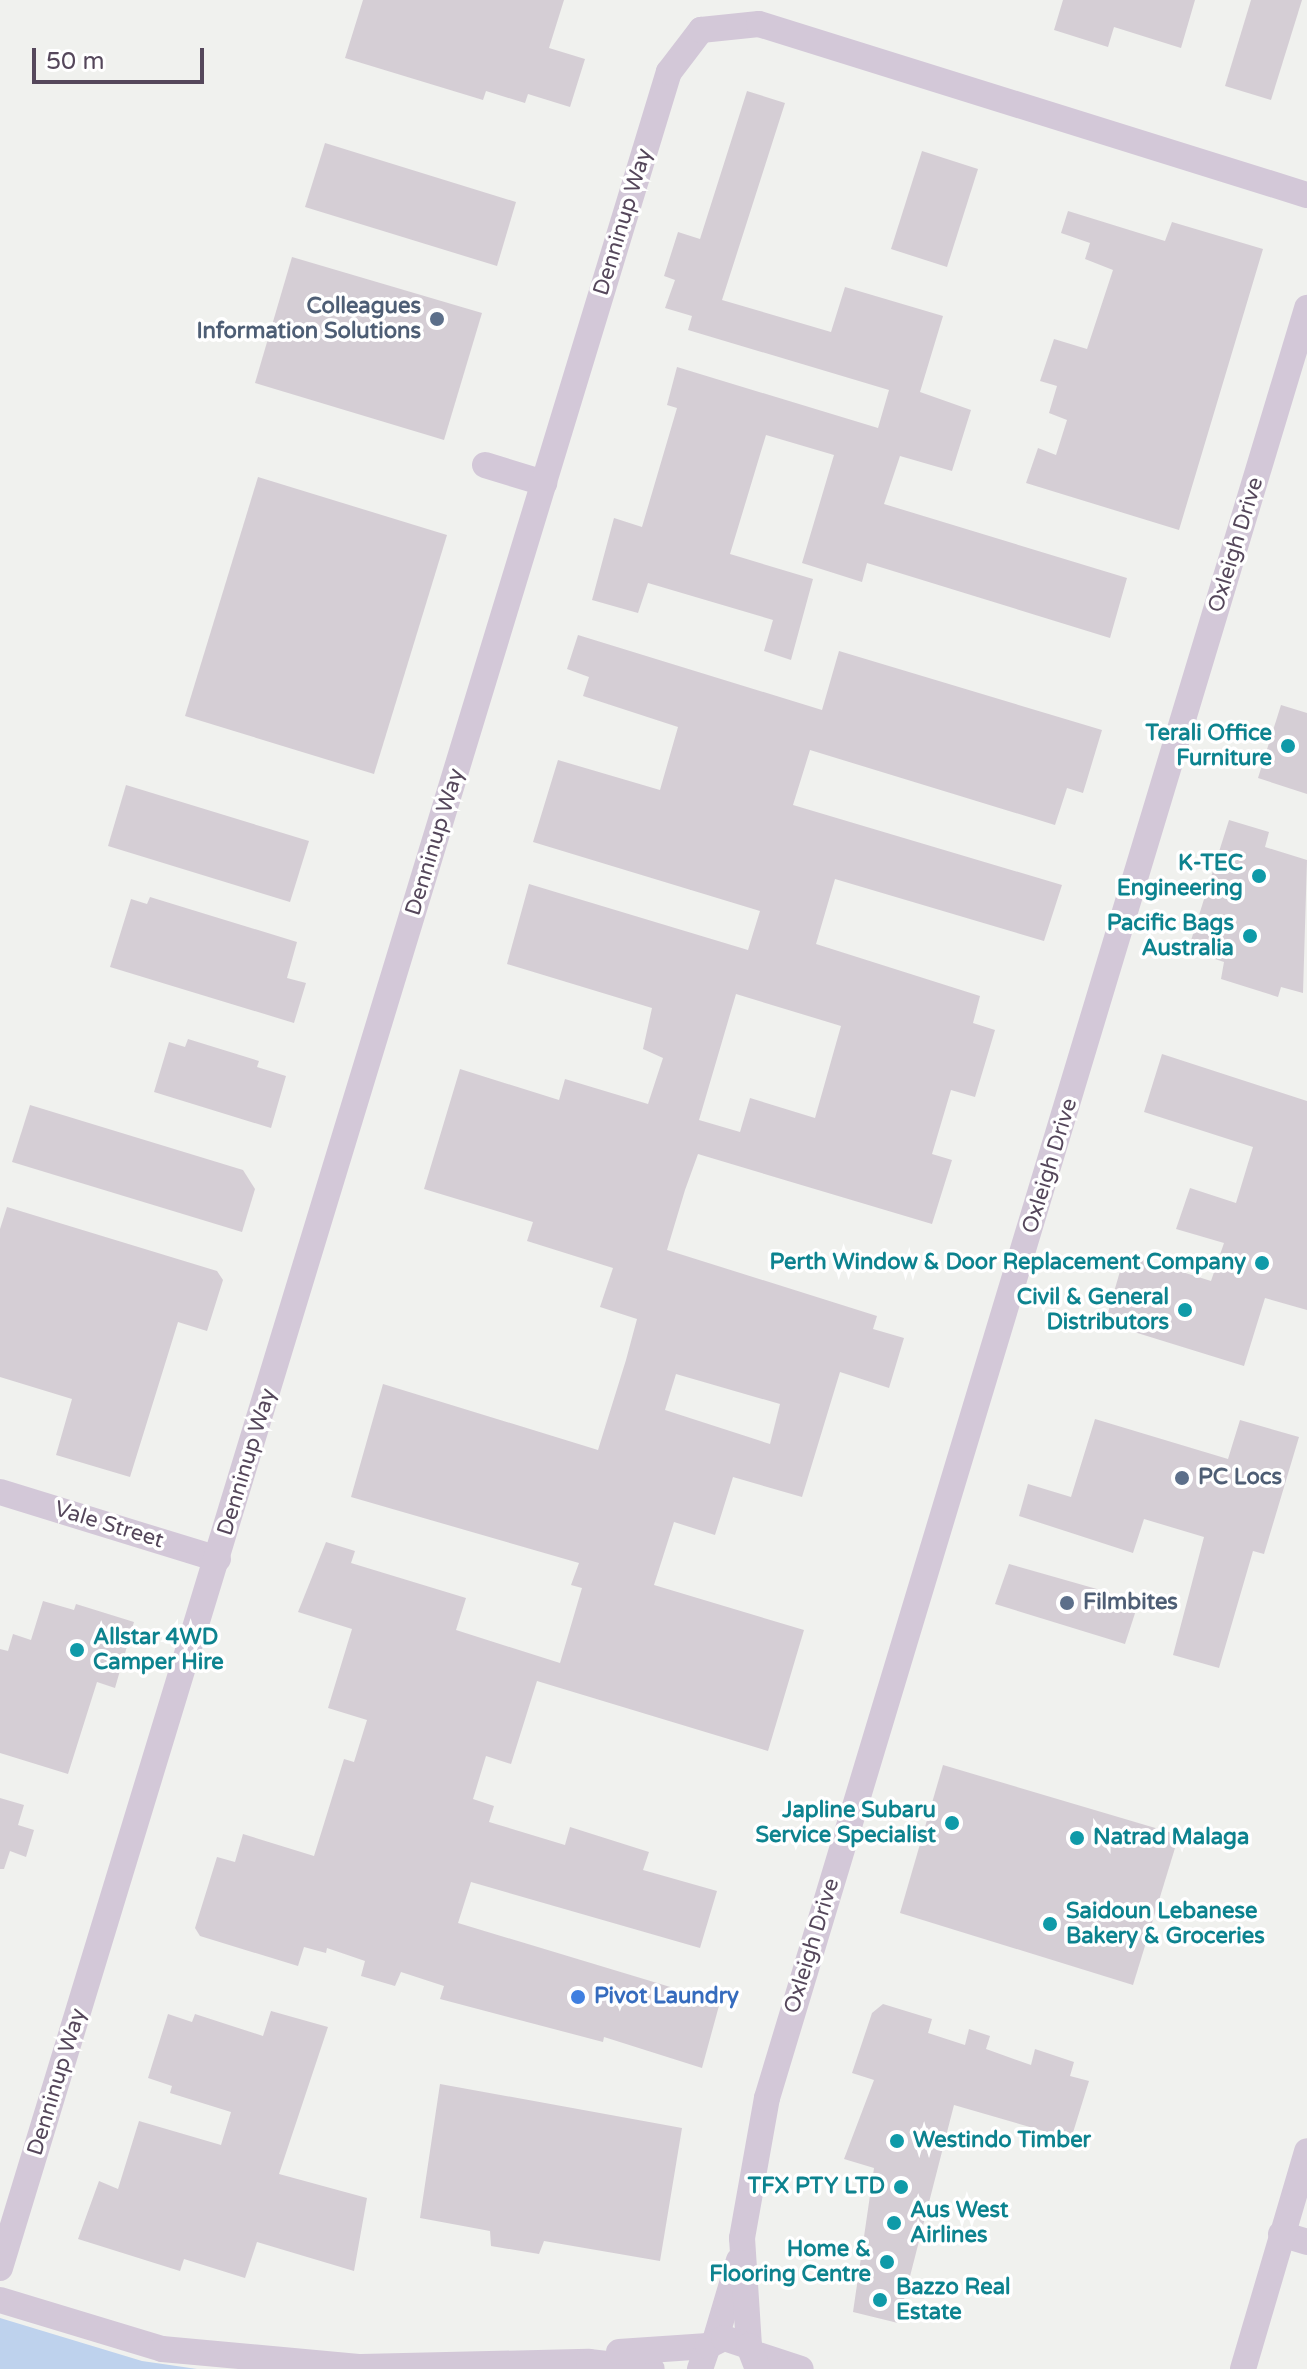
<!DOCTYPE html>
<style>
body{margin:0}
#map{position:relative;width:1307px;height:2369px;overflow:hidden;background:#f0f1ee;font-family:"Varela Round",sans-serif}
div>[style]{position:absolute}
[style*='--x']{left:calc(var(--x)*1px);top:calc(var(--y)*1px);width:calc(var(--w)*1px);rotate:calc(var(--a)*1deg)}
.green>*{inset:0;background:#bed2ed}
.building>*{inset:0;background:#d5ced5}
.minor>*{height:26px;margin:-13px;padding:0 13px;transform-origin:13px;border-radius:13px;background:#d3c8d8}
.dots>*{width:22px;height:22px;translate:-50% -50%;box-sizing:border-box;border:4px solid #fff;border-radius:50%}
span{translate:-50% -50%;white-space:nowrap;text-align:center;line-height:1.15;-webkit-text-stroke:7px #fff;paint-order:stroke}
.street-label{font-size:22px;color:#55475b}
.service-label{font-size:22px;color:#4e5e75;font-weight:700}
.right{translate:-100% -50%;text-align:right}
.left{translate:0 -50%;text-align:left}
.culture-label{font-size:22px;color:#0d838f;font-weight:700}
.shop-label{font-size:22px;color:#366cbe;font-weight:700}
.scale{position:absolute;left:32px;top:48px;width:172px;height:36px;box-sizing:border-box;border:4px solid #55475b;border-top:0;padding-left:10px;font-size:24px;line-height:28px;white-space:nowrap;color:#55475b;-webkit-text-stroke:6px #fff;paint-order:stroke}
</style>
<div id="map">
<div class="green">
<i style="clip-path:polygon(0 2318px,142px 2361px,197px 2369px,0 2369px)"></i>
</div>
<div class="building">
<i style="clip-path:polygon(363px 0,564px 0,549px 48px,585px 59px,570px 107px,528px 94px,525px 103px,486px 91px,483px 100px,345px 58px)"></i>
<i style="clip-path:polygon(1063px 0,1195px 0,1181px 48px,1114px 27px,1108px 47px,1054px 30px)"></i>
<i style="clip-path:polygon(1251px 0,1302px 0,1271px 100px,1225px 86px)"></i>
<i style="clip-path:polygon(747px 91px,785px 103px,722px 300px,831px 332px,845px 287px,943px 316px,920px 392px,971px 410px,952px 471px,900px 456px,884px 504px,1127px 578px,1110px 638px,867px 563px,862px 582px,802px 563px,834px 455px,766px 435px,730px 554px,813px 579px,791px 660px,764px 651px,773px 620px,648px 583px,638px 613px,592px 600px,614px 518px,642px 527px,677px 408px,667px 405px,677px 367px,878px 428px,889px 390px,688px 330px,692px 316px,665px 308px,675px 280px,664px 276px,678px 232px,700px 239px)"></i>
<i style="clip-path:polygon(325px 143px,516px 202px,497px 266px,305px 207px)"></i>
<i style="clip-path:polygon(922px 151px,978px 169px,947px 267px,891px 249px)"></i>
<i style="clip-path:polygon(1068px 211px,1165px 241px,1172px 222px,1263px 249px,1179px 530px,1026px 483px,1038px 448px,1056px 455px,1067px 420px,1049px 413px,1057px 386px,1040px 381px,1054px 339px,1087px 349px,1113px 270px,1085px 259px,1090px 243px,1061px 233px)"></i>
<i style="clip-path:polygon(292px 257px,482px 313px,444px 440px,255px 383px)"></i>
<i style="clip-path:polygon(258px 477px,447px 535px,374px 774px,185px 716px)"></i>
<i style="clip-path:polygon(evenodd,578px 635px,822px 710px,839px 651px,1102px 730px,1083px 793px,1067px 788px,1055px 825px,810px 750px,793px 805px,1062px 885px,1044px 941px,835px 879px,816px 944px,980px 996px,973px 1023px,995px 1030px,975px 1097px,951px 1090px,932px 1154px,952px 1160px,932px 1224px,698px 1154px,685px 1190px,667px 1250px,877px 1316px,873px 1329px,904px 1338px,889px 1388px,840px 1372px,802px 1497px,733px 1477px,715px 1535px,674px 1522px,654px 1585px,804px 1630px,768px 1751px,537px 1681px,511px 1764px,486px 1756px,473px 1799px,494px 1806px,489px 1822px,565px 1845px,570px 1827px,649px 1852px,643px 1870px,717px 1891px,700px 1948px,471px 1882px,458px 1923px,720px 2002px,702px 2068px,604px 2037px,603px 2042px,440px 1999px,444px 1986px,401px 1972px,395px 1986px,361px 1976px,365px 1961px,327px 1948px,326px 1953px,304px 1947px,298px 1966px,200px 1936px,195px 1928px,217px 1857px,235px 1862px,243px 1834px,314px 1856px,344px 1759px,354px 1762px,367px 1720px,328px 1708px,352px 1629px,298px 1612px,326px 1542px,355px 1551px,351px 1563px,466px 1598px,456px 1630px,560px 1663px,582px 1588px,571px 1585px,579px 1563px,351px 1497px,383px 1384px,598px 1450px,626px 1360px,637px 1319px,600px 1307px,613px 1268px,527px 1241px,533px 1222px,424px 1189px,460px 1069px,559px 1100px,565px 1079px,648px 1104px,663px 1058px,643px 1049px,652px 1008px,507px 964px,529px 884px,748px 950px,760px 911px,533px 842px,558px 760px,660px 790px,678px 727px,583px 696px,589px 677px,567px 669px,578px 635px,736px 994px,841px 1026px,815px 1118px,750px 1098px,740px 1132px,699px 1120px,736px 994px,578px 635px,676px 1374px,780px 1404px,770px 1444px,665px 1410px,676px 1374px)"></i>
<i style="clip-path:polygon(1281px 705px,1307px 713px,1307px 794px,1258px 778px)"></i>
<i style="clip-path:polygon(126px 785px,309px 841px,290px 902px,108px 846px)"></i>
<i style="clip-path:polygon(1229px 820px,1269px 832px,1265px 847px,1307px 860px,1303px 993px,1281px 987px,1278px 997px,1221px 979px,1224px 962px,1188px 950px)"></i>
<i style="clip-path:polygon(150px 897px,297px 942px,287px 978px,306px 983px,294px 1023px,110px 967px,131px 899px,147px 904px)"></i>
<i style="clip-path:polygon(188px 1039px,259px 1061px,257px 1067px,286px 1076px,271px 1128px,154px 1092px,169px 1042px,185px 1047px)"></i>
<i style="clip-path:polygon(1162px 1054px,1307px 1101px,1307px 1310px,1265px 1298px,1244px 1366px,1105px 1323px,1125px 1254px,1211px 1281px,1224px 1243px,1176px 1229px,1190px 1188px,1236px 1203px,1253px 1147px,1144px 1112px)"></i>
<i style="clip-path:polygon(30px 1105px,243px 1170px,255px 1189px,242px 1232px,12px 1162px)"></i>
<i style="clip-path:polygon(7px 1207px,217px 1271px,223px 1280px,207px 1331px,178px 1322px,130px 1477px,56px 1455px,72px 1399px,0 1377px,0 1229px)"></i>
<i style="clip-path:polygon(1095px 1419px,1228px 1459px,1240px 1420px,1299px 1437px,1264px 1554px,1253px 1551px,1219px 1668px,1173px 1655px,1204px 1537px,1144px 1519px,1133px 1553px,1019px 1516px,1028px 1484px,1071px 1497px)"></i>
<i style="clip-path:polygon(1009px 1564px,1139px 1601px,1125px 1644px,995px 1604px)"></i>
<i style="clip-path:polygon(43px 1601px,74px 1610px,76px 1604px,134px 1622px,115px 1688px,97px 1682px,68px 1774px,0 1753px,0 1649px,8px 1651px,13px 1634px,31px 1640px)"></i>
<i style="clip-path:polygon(943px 1765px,1179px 1835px,1133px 1985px,900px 1913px)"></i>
<i style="clip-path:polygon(0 1798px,24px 1805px,18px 1825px,34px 1830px,26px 1857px,10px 1851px,4px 1869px,0 1869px)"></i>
<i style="clip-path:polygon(883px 2004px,932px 2019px,928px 2033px,965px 2045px,969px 2029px,990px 2036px,986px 2049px,1031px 2065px,1035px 2049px,1074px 2062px,1070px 2076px,1089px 2081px,1071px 2139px,954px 2105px,898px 2323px,853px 2312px,874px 2168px,844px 2159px,874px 2080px,852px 2073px,872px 2013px)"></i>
<i style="clip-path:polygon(271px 2011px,328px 2027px,279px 2174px,367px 2198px,354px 2271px,257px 2242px,245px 2278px,184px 2259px,180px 2271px,78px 2239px,99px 2181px,118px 2189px,139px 2121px,221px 2145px,231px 2112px,170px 2093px,172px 2086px,148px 2078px,168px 2014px,192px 2022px,195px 2014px,263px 2036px)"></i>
<i style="clip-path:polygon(440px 2084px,682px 2128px,660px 2261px,544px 2241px,539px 2254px,491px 2246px,490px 2231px,420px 2218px)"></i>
</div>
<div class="minor">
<i style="--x:485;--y:465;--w:62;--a:17"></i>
<i style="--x:0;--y:1492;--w:228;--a:17.1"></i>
<i style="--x:1281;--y:2234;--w:27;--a:17"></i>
<i style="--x:0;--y:2268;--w:2296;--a:-73.06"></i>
<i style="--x:669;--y:72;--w:53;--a:-52.7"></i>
<i style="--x:701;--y:30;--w:58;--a:-5.9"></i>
<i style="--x:759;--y:24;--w:574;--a:17.33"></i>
<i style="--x:0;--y:2300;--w:169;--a:16.8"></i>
<i style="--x:162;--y:2349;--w:200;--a:5.2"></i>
<i style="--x:361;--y:2367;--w:228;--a:-1.3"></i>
<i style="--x:589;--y:2362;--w:63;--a:6.3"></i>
<i style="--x:715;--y:2341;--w:84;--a:-73.5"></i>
<i style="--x:749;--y:2346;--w:108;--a:-93.7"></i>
<i style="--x:742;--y:2238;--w:142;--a:-79.9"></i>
<i style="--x:767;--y:2098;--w:1870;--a:-73.21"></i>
<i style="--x:619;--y:2352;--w:89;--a:-3.9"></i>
<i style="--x:755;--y:2354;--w:48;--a:18.1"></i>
<i style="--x:700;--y:2369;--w:24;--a:-71"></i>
<i style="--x:708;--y:2346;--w:18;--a:-27"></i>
<i style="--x:724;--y:2338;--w:26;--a:18"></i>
<i style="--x:749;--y:2346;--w:25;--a:69"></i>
<i style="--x:1243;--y:2369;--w:227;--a:-73.6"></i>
</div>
<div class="dots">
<i style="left:437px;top:319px;background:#5c6f8a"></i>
<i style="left:1288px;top:746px;background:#0f9aa8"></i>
<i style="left:1259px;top:876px;background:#0f9aa8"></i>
<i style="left:1250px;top:936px;background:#0f9aa8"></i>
<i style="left:1262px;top:1263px;background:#0f9aa8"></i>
<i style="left:1185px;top:1310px;background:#0f9aa8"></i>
<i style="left:1182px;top:1478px;background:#5c6f8a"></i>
<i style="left:1067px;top:1603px;background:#5c6f8a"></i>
<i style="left:77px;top:1650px;background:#0f9aa8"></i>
<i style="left:952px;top:1823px;background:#0f9aa8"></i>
<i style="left:1077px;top:1838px;background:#0f9aa8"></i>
<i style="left:1050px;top:1924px;background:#0f9aa8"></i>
<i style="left:578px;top:1997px;background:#3f7fe0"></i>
<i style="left:897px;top:2141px;background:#0f9aa8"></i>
<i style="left:901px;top:2187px;background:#0f9aa8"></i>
<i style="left:894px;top:2223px;background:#0f9aa8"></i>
<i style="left:887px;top:2262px;background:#0f9aa8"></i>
<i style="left:880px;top:2300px;background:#0f9aa8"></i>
</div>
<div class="street-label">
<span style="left:623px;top:222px;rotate:-73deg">Denninup Way</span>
<span style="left:1236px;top:545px;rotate:-73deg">Oxleigh Drive</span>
<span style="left:435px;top:842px;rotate:-73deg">Denninup Way</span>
<span style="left:1050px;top:1166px;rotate:-73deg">Oxleigh Drive</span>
<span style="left:247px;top:1462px;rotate:-73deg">Denninup Way</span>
<span style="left:109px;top:1525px;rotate:17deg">Vale Street</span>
<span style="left:812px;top:1946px;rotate:-73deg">Oxleigh Drive</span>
<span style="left:57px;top:2082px;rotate:-73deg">Denninup Way</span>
</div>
<div class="service-label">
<span class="right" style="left:421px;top:319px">Colleagues<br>Information Solutions</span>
<span class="left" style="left:1198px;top:1478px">PC Locs</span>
<span class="left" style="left:1083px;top:1603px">Filmbites</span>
</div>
<div class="culture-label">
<span class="right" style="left:1272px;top:746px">Terali Office<br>Furniture</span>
<span class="right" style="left:1243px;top:876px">K-TEC<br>Engineering</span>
<span class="right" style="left:1234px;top:936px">Pacific Bags<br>Australia</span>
<span class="right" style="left:1246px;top:1263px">Perth Window &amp; Door Replacement Company</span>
<span class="right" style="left:1169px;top:1310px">Civil &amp; General<br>Distributors</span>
<span class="left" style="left:93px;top:1650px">Allstar 4WD<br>Camper Hire</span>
<span class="right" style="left:936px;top:1823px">Japline Subaru<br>Service Specialist</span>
<span class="left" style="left:1093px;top:1838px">Natrad Malaga</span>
<span class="left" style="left:1066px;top:1924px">Saidoun Lebanese<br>Bakery &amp; Groceries</span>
<span class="left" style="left:913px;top:2141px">Westindo Timber</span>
<span class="right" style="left:885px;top:2187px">TFX PTY LTD</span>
<span class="left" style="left:910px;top:2223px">Aus West<br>Airlines</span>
<span class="right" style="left:871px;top:2262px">Home &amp;<br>Flooring Centre</span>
<span class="left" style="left:896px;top:2300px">Bazzo Real<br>Estate</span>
</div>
<div class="shop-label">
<span class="left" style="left:594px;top:1997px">Pivot Laundry</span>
</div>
<div class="scale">50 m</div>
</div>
